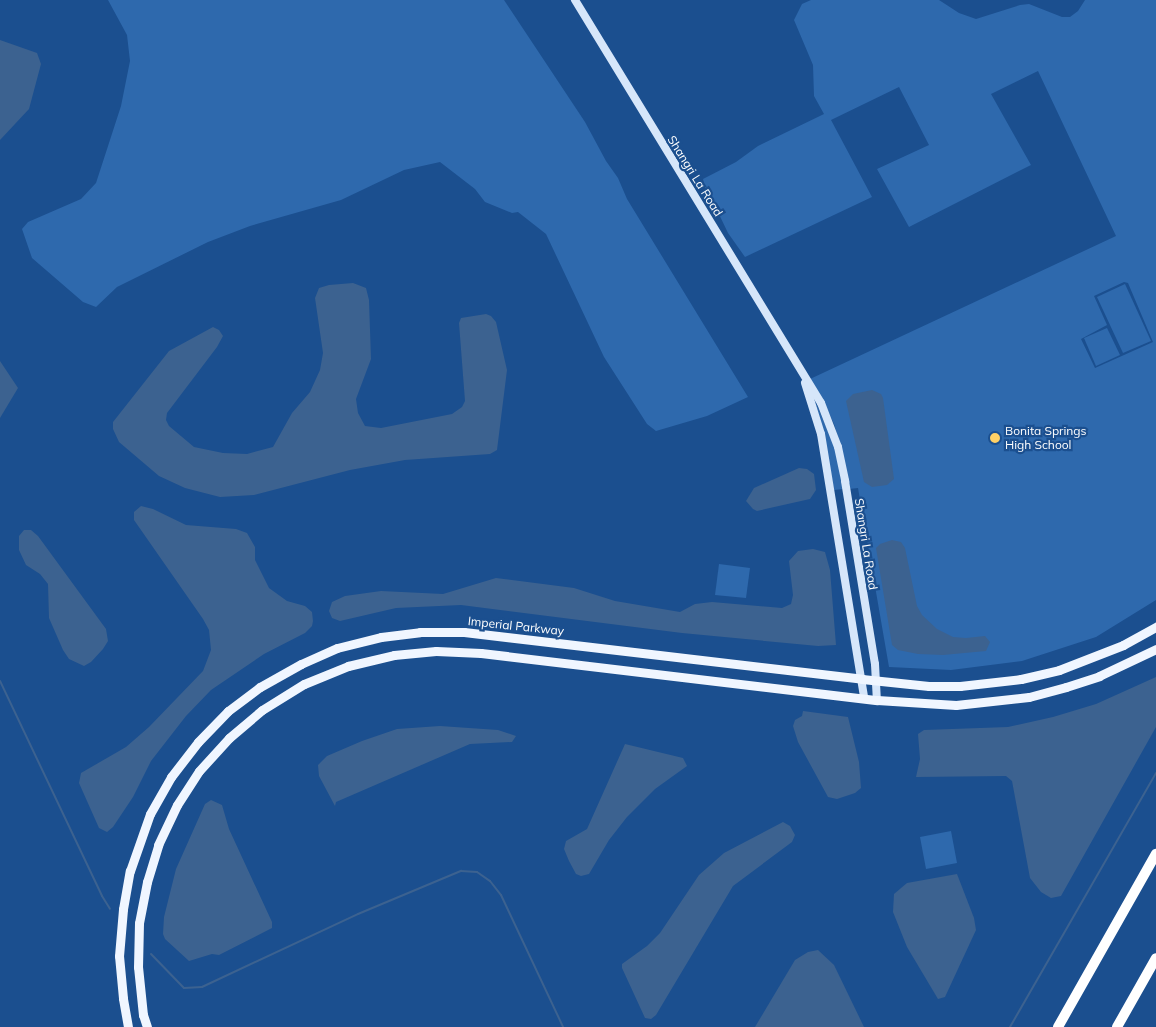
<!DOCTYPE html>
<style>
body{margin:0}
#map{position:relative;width:1156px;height:1027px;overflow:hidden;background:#1b4f8f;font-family:Mulish,sans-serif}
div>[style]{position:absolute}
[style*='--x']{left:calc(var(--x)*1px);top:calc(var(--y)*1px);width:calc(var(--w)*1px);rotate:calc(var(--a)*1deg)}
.green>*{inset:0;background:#2e69ad}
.water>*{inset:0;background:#3c6290}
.stream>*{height:2px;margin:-1px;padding:0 1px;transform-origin:1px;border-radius:1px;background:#3c6290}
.secondary>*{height:8px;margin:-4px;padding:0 4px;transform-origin:4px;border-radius:4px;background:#d6e6fa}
.primary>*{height:9px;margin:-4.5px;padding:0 4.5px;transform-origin:4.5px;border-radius:4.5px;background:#f0f6ff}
.highway>*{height:10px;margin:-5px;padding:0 5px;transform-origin:5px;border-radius:5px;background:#fff}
.dots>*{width:14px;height:14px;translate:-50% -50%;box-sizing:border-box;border:2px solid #1b4f8f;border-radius:50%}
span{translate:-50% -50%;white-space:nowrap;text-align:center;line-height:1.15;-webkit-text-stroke:4.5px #1b4f8f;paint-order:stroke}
.street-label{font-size:12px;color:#fff}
.poi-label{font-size:12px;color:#fff}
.left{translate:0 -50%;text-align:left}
</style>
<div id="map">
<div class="green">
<i style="clip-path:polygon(108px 0,504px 0,585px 122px,606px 161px,618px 178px,627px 199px,748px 397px,707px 416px,656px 431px,647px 424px,604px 357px,546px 234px,518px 212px,512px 213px,485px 202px,475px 189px,440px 162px,404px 170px,341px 200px,250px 226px,208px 242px,117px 287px,96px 307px,83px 302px,32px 258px,22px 229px,28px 222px,81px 199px,96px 183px,121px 106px,130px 61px,127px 35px)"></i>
<i style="clip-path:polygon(evenodd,811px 0,939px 0,959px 13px,976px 19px,1020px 5px,1029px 4px,1062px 17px,1070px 17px,1078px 11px,1085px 0,1156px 0,1156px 600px,1096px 637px,1022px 661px,951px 670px,889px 667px,858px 488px,849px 489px,841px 447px,834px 424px,824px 402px,810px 379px,1116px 236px,1038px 71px,991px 94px,1031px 165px,909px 227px,877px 169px,929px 145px,899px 87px,831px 120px,872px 197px,745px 257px,728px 233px,716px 208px,706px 193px,703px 179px,736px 162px,758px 146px,824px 114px,814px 96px,813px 65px,794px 20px,802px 4px,811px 0,1124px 282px,1128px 283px,1153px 342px,1095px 368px,1081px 339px,1107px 325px,1094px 296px,1124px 282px)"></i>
<i style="clip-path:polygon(1125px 284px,1151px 341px,1123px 353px,1097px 297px)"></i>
<i style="clip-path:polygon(1107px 328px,1120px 355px,1096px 366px,1084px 338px)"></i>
<i style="clip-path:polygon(814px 398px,835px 448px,843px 489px,834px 490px,824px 434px)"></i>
<i style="clip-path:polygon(719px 564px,750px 568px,746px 598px,715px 595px)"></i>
<i style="clip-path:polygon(951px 831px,957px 863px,926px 869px,920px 837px)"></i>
</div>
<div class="water">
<i style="clip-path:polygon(0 40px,37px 53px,41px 64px,29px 109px,0 140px)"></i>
<i style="clip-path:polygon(353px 283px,366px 288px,369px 300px,371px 359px,356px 399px,358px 413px,365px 426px,381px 428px,452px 414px,462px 407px,465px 401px,459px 323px,461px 318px,486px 314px,491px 316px,496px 322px,507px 370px,497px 450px,490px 454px,405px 460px,350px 470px,254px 495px,220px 497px,185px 488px,159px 476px,119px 442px,113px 429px,113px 422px,169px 351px,213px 327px,219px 330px,223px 336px,217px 347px,167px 413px,166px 420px,169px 426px,194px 447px,223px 453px,247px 454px,273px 447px,292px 413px,310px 392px,320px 370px,323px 353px,315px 298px,319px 288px,329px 285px)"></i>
<i style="clip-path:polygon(0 361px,18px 388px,0 418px)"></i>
<i style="clip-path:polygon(872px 390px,881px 394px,883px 398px,894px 479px,887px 485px,872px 487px,864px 482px,846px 401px,853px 394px)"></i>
<i style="clip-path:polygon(799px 468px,807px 469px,814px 474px,816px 490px,810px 499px,757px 511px,753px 509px,746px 501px,754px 488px)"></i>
<i style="clip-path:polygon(141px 506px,153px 509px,186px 525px,236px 529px,247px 533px,255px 547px,255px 560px,269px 588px,287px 601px,305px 606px,312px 612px,313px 621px,312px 626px,305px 633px,264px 654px,211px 690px,186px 716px,151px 761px,133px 797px,113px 827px,107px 832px,99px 828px,79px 783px,81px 773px,126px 747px,149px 727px,203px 671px,211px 650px,209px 630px,203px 619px,134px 520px,134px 512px)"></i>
<i style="clip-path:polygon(24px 530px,31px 530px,38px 536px,106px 629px,108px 641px,103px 649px,91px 662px,84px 666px,69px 659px,63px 650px,49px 618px,48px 584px,40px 574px,26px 565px,19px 550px,19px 536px)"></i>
<i style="clip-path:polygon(892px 540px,901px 542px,905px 548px,917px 606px,922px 615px,937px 629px,953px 637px,966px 638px,985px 636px,990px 642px,986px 651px,943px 655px,918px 654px,898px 650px,892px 645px,876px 548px,880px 544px)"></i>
<i style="clip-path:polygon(813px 549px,825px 552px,830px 570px,836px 645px,818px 646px,682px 633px,461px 605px,396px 608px,340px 621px,332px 618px,329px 611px,332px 602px,345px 596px,381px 591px,443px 594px,496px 578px,574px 588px,615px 601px,680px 612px,695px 604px,712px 602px,782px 608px,791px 604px,793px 595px,789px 561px,798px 551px)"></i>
<i style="clip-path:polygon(1156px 677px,1156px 727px,1061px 896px,1051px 898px,1041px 892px,1030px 878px,1012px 781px,1006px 776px,916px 777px,920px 759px,918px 734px,924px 730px,1008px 727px,1053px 717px,1096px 704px)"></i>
<i style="clip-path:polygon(803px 711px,848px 717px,859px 762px,861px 788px,855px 793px,837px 799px,828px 797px,798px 742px,793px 726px,795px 720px,802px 716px)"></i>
<i style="clip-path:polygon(440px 726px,498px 730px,516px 736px,512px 742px,470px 744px,336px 802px,335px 806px,319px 776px,318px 765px,327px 756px,362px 741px,397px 729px)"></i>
<i style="clip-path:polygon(625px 744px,683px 758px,687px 766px,655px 789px,627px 817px,609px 840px,589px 874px,581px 876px,576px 874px,569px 861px,564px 849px,566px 841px,587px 829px)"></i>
<i style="clip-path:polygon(211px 800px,222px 805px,229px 829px,272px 922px,272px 928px,219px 955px,212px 954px,189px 961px,165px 939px,163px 934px,164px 917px,176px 869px,205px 804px)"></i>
<i style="clip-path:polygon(783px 822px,790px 826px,795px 835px,792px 842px,733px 886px,656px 1015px,651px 1019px,645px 1018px,622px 968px,622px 964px,647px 946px,660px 933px,699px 875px,724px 853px)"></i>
<i style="clip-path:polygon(957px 874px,974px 918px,976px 930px,945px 997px,938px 999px,907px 947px,893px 912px,894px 894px,907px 883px)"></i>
<i style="clip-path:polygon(818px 950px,834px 965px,864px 1027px,755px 1027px,795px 960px,808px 952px)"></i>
</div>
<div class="stream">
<i style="--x:0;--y:681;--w:238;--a:64.6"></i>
<i style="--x:102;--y:896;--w:15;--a:58"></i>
<i style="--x:151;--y:954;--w:47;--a:45.9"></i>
<i style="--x:184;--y:988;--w:18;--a:-3"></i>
<i style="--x:202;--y:987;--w:172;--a:-25.1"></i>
<i style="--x:358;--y:914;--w:112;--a:-22.7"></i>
<i style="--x:461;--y:871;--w:16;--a:4"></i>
<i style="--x:477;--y:872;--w:16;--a:35"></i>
<i style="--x:490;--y:881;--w:18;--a:52"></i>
<i style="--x:501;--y:895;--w:146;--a:64.8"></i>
<i style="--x:1010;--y:1027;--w:293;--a:-60.1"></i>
</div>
<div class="secondary">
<i style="--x:575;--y:0;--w:472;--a:58.6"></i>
<i style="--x:821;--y:403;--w:47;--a:68.9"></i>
<i style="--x:838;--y:447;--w:35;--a:78"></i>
<i style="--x:845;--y:481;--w:185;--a:80.7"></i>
<i style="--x:875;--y:664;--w:36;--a:87"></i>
<i style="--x:805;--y:383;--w:53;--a:72.6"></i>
<i style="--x:821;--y:434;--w:267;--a:80.7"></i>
</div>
<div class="primary">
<i style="--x:128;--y:1027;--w:29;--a:-100"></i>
<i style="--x:123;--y:998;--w:42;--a:-95.4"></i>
<i style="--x:119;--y:956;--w:47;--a:-85.1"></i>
<i style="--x:123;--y:909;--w:39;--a:-80"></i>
<i style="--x:130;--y:871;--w:60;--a:-70.7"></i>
<i style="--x:150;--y:814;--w:43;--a:-60.4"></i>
<i style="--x:171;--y:777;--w:44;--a:-52.4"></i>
<i style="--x:198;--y:742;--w:43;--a:-45.9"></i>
<i style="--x:228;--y:711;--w:40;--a:-37"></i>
<i style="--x:260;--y:687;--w:47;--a:-29.3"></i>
<i style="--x:301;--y:664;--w:39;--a:-24"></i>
<i style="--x:337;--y:648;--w:45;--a:-14"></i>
<i style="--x:381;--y:637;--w:39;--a:-7"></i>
<i style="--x:420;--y:632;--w:44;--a:0"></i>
<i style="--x:464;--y:632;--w:401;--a:6.7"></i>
<i style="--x:862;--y:679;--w:67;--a:6"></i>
<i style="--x:929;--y:686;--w:31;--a:0"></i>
<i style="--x:960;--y:686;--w:61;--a:-6.5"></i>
<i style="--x:1021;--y:679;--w:39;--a:-13"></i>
<i style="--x:1059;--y:670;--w:69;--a:-21.3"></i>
<i style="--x:1123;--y:645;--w:38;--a:-29"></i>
<i style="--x:147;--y:1027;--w:13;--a:-108"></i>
<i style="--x:143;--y:1015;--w:48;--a:-95.9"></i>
<i style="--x:138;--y:967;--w:44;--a:-88.7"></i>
<i style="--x:139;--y:923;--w:42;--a:-79"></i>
<i style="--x:147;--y:882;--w:39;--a:-73"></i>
<i style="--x:158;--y:845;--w:44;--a:-64.6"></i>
<i style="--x:177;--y:805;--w:40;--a:-57.1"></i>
<i style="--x:199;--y:771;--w:45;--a:-47.7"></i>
<i style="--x:229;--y:738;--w:43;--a:-40.3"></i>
<i style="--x:262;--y:710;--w:49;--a:-31.8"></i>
<i style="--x:304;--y:684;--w:48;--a:-22.2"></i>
<i style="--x:348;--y:666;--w:47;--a:-13.4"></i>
<i style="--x:394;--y:655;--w:42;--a:-5.4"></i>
<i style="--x:436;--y:651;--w:45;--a:2.5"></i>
<i style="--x:481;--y:653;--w:399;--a:6.8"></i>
<i style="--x:877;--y:700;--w:79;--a:3.6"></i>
<i style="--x:956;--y:705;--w:73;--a:-6.3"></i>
<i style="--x:1029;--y:697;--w:38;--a:-15"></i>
<i style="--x:1066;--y:687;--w:35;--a:-18"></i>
<i style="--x:1099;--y:676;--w:63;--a:-25.3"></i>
</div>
<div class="highway">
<i style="--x:1058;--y:1027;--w:199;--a:-60.5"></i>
<i style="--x:1117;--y:1027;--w:79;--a:-60.5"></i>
</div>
<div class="dots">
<i style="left:995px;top:438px;background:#ffd166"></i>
</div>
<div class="street-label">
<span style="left:695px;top:176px;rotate:58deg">Shangri La Road</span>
<span style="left:866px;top:544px;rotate:81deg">Shangri La Road</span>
<span style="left:516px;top:626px;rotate:6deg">Imperial Parkway</span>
</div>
<div class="poi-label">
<span class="left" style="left:1005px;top:438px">Bonita Springs<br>High School</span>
</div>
</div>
